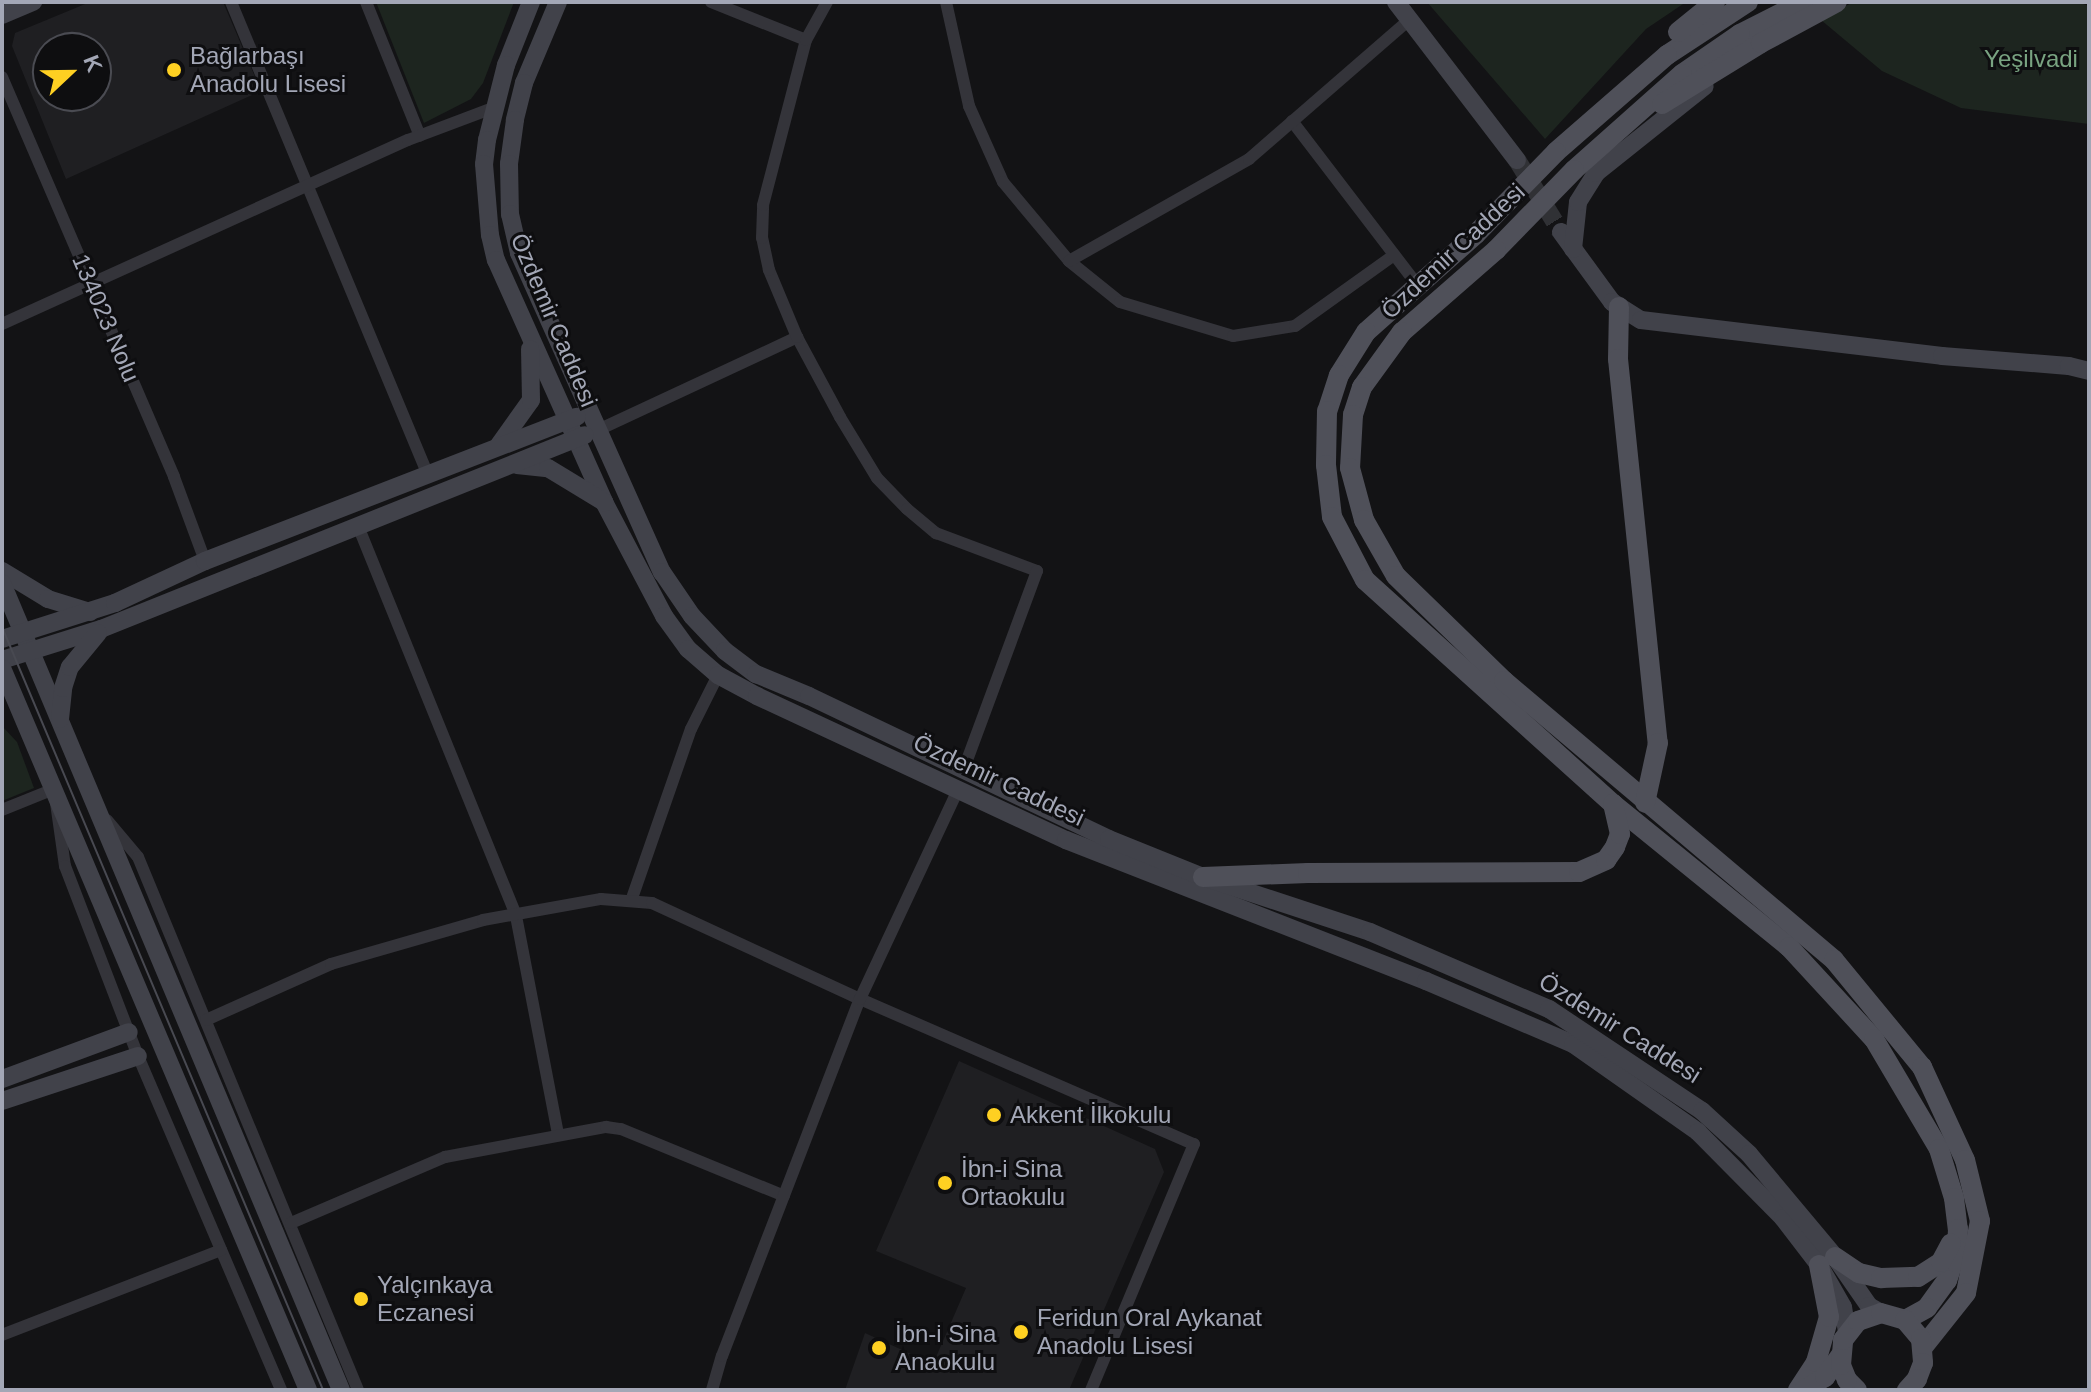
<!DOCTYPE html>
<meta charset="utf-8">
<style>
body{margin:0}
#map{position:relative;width:2091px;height:1392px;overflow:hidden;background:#131315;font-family:Arial,sans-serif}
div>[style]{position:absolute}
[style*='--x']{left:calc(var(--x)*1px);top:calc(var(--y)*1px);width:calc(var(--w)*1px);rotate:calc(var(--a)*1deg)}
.built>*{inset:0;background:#1f1f22}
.green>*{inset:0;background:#1d251f}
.secondary-tunnel>*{height:18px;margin-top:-9px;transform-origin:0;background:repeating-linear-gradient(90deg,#303135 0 18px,transparent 0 27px)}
.street>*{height:12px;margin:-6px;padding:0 6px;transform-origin:6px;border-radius:6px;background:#34343a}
.secondary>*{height:18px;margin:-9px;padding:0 9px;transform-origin:9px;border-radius:9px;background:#41424a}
.primary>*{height:20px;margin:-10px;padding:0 10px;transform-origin:10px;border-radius:10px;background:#4f5059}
.tram>*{height:2px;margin:-1px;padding:0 1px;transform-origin:1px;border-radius:1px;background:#484951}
.dots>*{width:22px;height:22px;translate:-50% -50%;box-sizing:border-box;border:4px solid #0e0e10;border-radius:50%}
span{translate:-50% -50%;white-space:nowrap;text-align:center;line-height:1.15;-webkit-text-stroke:6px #0e0e10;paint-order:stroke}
.poi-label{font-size:24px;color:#a3a7b6}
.left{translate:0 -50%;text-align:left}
.park-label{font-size:24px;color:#79a381}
.street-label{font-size:24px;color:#a3a7b6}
.frame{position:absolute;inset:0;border:4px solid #a3a7b6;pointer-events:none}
.north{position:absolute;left:32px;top:32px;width:80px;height:80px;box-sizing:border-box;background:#0e0e10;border:2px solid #4a4b52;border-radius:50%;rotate:68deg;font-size:22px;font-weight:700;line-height:32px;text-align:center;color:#a3a7b6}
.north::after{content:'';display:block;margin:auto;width:28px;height:36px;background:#fed022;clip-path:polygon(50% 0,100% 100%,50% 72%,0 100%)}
</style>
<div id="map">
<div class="built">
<i style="clip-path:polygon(evenodd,90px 2px,223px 2px,261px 91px,66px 179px,12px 46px,15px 33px,90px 2px,48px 48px,96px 48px,96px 96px,48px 96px,48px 48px)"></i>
<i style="clip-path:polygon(959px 1061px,1155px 1149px,1164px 1172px,1069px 1390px,845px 1390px,865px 1333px,933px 1364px,966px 1288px,876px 1251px)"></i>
</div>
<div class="green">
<i style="clip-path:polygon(376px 2px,514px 2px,483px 83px,471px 99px,424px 123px)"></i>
<i style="clip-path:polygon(1427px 2px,1686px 2px,1646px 29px,1545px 139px)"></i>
<i style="clip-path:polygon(1788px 2px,1830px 2px,1841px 8px,1854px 2px,2077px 2px,2089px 6px,2089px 124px,1961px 108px,1882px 71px,1821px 20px)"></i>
<i style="clip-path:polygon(2px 726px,17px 742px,34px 788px,2px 801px)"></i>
</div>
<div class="secondary-tunnel">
<i style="--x:1517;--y:160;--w:84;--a:58.6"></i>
</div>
<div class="street">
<i style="--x:231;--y:2;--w:512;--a:67.39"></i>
<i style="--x:366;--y:2;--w:144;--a:68.1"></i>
<i style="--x:711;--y:2;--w:102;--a:21.8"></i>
<i style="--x:946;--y:2;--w:107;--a:77.5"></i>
<i style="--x:969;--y:106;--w:83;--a:65.9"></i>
<i style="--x:1003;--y:182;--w:103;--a:50.1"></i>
<i style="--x:1069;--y:261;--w:65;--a:38.8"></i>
<i style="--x:1120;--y:302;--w:118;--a:16.7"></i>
<i style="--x:1233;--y:336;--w:63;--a:-9.2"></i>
<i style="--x:1295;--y:326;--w:122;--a:-35.6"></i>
<i style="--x:2;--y:77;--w:435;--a:66.7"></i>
<i style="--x:174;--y:477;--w:90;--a:69.7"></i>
<i style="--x:1292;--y:121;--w:208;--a:52.6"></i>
<i style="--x:1069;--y:261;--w:207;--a:-29.5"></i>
<i style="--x:1249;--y:159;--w:215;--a:-41"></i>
<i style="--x:2;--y:324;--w:446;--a:-24.4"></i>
<i style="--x:408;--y:140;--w:91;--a:-20.6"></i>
<i style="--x:797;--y:337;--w:91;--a:61.7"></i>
<i style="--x:840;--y:417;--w:71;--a:58.8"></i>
<i style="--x:877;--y:478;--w:43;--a:45.9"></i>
<i style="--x:907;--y:509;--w:38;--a:40"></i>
<i style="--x:936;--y:533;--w:108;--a:20.6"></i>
<i style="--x:1037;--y:571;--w:213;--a:110.3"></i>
<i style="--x:598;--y:430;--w:220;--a:-25"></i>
<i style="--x:797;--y:337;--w:73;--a:-112.7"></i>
<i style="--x:769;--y:270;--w:33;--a:-102"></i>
<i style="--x:762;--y:238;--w:33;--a:-88"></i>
<i style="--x:763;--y:205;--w:171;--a:-75.4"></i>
<i style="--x:806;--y:40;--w:43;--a:-61.1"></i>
<i style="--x:358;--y:526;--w:421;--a:67.9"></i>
<i style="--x:516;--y:916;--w:223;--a:79.1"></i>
<i style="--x:2;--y:810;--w:56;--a:-22"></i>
<i style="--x:54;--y:789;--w:78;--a:81.9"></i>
<i style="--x:65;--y:866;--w:204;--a:69"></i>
<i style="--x:138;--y:1056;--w:363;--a:66.8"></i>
<i style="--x:107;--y:820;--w:48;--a:50"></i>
<i style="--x:138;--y:857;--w:577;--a:67.57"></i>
<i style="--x:631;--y:901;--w:182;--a:-70.8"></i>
<i style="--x:691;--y:729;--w:60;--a:-63.4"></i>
<i style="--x:206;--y:1020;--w:137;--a:-24.1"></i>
<i style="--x:331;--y:964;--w:158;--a:-16.1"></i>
<i style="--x:483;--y:920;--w:120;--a:-10.1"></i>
<i style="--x:601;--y:899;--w:51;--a:4.5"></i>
<i style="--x:652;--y:903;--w:229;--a:24.8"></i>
<i style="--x:860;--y:999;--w:364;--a:23.5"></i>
<i style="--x:1194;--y:1144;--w:267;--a:112.7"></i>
<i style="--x:291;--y:1223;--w:168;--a:-23.2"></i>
<i style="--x:445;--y:1157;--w:164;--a:-10.6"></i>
<i style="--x:606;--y:1127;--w:15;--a:8"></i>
<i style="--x:621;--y:1129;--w:176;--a:22.3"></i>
<i style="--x:2;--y:1335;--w:235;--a:-21.2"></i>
<i style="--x:712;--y:1390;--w:35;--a:-74"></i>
<i style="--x:722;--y:1356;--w:383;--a:-68.9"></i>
<i style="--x:860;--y:999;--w:231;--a:-64.9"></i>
</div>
<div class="secondary">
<i style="--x:531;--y:2;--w:68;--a:111.6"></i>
<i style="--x:506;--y:65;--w:77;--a:104.2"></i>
<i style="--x:487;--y:140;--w:24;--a:97"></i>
<i style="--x:484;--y:164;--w:71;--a:85.2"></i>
<i style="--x:490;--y:235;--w:26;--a:77"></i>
<i style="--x:496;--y:260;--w:265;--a:65.9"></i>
<i style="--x:604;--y:502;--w:129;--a:62.2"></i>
<i style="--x:664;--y:616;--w:41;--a:54"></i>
<i style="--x:688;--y:649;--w:40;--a:41"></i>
<i style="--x:718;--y:675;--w:44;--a:28.3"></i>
<i style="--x:757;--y:696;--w:341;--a:25"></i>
<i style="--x:1066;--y:840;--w:387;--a:21.4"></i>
<i style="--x:1426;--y:981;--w:160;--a:23.2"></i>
<i style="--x:1573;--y:1044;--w:153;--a:35.1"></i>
<i style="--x:1698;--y:1132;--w:121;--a:45.3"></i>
<i style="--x:1783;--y:1218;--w:59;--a:52.5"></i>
<i style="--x:1819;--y:1265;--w:48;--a:60.3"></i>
<i style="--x:1843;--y:1307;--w:26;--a:81"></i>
<i style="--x:558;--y:2;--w:88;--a:112.8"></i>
<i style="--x:524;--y:83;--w:38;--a:104"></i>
<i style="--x:515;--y:120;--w:44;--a:97.8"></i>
<i style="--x:509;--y:164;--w:50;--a:88.9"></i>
<i style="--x:510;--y:214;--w:40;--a:77"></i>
<i style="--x:519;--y:253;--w:350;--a:65.9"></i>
<i style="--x:662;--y:572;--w:53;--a:55.7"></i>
<i style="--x:692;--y:616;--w:48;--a:46.7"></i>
<i style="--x:725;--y:651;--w:39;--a:37"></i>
<i style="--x:756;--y:674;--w:57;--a:22.5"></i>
<i style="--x:809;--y:696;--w:332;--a:25.5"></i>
<i style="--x:1109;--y:839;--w:101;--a:22"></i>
<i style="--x:1203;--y:877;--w:176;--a:18.2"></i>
<i style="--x:1370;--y:932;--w:195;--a:23.3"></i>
<i style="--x:1549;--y:1009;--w:184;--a:33.7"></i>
<i style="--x:1702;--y:1111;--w:64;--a:42.5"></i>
<i style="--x:1749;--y:1154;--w:134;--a:50.1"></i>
<i style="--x:1835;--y:1257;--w:60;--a:55.2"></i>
<i style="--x:1869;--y:1306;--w:14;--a:30"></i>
<i style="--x:1396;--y:2;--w:199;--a:52.6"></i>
<i style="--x:2;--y:15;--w:34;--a:-23"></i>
<i style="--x:1561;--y:232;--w:87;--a:53.9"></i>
<i style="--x:1612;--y:302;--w:34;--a:32"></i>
<i style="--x:1641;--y:320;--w:303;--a:6.8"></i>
<i style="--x:1942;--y:356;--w:127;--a:4.5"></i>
<i style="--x:2069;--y:366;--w:21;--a:14"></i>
<i style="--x:1573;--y:249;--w:47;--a:-83.9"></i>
<i style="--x:1578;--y:202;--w:34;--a:-58"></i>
<i style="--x:1596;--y:173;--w:139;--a:-38.6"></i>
<i style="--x:499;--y:445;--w:55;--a:-54.6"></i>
<i style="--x:531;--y:400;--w:51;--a:-91.1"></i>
<i style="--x:517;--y:465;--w:31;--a:6"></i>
<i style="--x:548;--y:468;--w:66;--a:31.3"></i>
<i style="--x:2;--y:571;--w:54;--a:31.3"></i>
<i style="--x:48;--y:599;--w:44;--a:17.2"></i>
<i style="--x:2;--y:583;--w:875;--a:67.21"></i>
<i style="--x:2;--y:639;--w:119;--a:-17.7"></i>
<i style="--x:115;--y:603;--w:99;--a:-25"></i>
<i style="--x:205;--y:561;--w:399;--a:-21.2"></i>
<i style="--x:2;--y:660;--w:104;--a:-17.4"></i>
<i style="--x:101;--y:629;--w:521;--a:-21.84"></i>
<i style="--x:2;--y:668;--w:784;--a:67.03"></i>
<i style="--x:60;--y:719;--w:31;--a:-84"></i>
<i style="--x:63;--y:688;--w:22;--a:-72"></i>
<i style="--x:70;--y:667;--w:44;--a:-50.5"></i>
<i style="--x:2;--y:1079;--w:135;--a:-20.3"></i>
<i style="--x:2;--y:1101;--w:143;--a:-18.3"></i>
</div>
<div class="primary">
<i style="--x:1748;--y:2;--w:97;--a:146.8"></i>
<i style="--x:1667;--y:55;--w:147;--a:138.9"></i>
<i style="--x:1556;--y:152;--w:115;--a:134.3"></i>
<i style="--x:1476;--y:234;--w:147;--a:138.3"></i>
<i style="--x:1366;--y:332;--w:51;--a:122.1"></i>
<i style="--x:1339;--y:375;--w:38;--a:108"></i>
<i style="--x:1327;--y:411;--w:54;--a:91.1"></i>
<i style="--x:1326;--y:465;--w:52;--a:83.4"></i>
<i style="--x:1332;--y:517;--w:71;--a:62.4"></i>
<i style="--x:1365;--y:580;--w:334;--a:42.1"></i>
<i style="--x:1613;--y:804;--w:227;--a:39.1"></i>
<i style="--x:1789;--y:947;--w:125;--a:47.3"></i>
<i style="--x:1874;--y:1039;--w:128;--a:59.4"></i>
<i style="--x:1939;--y:1149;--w:51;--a:73"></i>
<i style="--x:1954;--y:1198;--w:31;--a:83"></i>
<i style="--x:1958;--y:1229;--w:21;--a:93"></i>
<i style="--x:1957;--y:1250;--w:32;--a:108"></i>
<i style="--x:1947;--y:1280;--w:34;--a:126"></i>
<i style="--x:1927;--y:1308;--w:25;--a:151"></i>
<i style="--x:1803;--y:2;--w:71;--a:153.1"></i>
<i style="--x:1740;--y:34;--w:70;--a:145.4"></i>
<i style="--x:1682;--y:74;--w:144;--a:138.4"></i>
<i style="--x:1574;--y:170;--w:112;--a:134.3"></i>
<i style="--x:1496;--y:250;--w:125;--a:138.9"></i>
<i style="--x:1402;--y:332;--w:68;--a:126"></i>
<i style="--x:1362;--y:387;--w:29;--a:108"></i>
<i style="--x:1353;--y:415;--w:53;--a:93.2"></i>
<i style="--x:1350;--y:468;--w:54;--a:74.9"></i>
<i style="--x:1364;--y:520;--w:64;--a:60.3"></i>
<i style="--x:1396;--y:576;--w:151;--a:44.2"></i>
<i style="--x:1504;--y:681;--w:432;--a:40.2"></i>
<i style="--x:1834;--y:960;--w:139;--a:50.6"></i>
<i style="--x:1922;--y:1067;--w:102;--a:65.2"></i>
<i style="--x:1965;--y:1160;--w:63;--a:76.2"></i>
<i style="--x:1980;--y:1221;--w:73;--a:101"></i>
<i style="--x:1966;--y:1293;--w:69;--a:128.5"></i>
<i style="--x:1678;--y:32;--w:48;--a:-39"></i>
<i style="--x:1662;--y:104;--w:116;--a:-31.6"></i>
<i style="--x:1761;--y:43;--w:86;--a:-28.3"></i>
<i style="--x:1619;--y:307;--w:52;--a:91.1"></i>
<i style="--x:1618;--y:359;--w:386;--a:84.1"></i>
<i style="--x:1658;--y:743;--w:61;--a:102.2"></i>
<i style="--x:1203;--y:877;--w:105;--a:-2.2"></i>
<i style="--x:1308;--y:873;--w:271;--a:-0.2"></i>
<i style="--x:1579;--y:872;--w:30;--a:-24"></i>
<i style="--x:1606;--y:860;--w:16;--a:-55"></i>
<i style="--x:1615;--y:847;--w:14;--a:-69"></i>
<i style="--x:1620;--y:834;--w:31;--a:-103"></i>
<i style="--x:1835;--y:1257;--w:29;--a:34"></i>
<i style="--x:1859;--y:1273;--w:23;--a:13"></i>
<i style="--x:1881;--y:1278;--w:37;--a:-2"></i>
<i style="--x:1918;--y:1277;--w:27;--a:-33"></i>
<i style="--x:1941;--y:1262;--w:21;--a:-62"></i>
<i style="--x:1798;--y:1390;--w:33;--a:-57"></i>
<i style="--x:1816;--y:1362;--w:47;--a:-73.9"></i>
<i style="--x:1829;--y:1317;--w:53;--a:-100.9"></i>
<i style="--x:1804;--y:1390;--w:25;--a:-32"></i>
<i style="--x:1825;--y:1377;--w:26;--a:-54"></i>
<i style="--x:1857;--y:1390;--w:14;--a:-135"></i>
<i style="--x:1847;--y:1380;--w:16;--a:-112"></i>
<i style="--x:1841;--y:1365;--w:25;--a:-85"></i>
<i style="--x:1843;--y:1340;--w:24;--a:-52"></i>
<i style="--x:1858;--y:1321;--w:24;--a:-19"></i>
<i style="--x:1881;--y:1313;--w:25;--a:16"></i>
<i style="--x:1905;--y:1320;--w:25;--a:50"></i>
<i style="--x:1921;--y:1339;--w:24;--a:85"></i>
<i style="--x:1923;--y:1363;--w:17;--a:111"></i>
<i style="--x:1917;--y:1379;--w:15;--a:132"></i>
</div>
<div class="tram">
<i style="--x:2;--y:627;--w:828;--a:67.18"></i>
</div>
<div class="dots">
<i style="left:174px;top:70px;background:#fed022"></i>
<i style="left:994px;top:1115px;background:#fed022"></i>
<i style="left:945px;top:1183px;background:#fed022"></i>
<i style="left:361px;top:1299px;background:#fed022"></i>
<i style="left:1021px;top:1332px;background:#fed022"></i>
<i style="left:879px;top:1348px;background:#fed022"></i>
</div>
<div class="poi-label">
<span class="left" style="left:190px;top:70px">Bağlarbaşı<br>Anadolu Lisesi</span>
<span class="left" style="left:1010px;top:1115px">Akkent İlkokulu</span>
<span class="left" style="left:961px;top:1183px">İbn-i Sina<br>Ortaokulu</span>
<span class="left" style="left:377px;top:1299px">Yalçınkaya<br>Eczanesi</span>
<span class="left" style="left:1037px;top:1332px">Feridun Oral Aykanat<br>Anadolu Lisesi</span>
<span class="left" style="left:895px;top:1348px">İbn-i Sina<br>Anaokulu</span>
</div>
<div class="park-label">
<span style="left:2031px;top:59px">Yeşilvadi</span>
</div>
<div class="street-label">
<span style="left:1453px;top:251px;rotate:-43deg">Özdemir Caddesi</span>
<span style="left:106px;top:318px;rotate:67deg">134023 Nolu</span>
<span style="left:554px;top:320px;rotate:67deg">Özdemir Caddesi</span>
<span style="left:999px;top:780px;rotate:25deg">Özdemir Caddesi</span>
<span style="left:1620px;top:1028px;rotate:32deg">Özdemir Caddesi</span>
</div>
<div class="frame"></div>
<div class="north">K</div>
</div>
